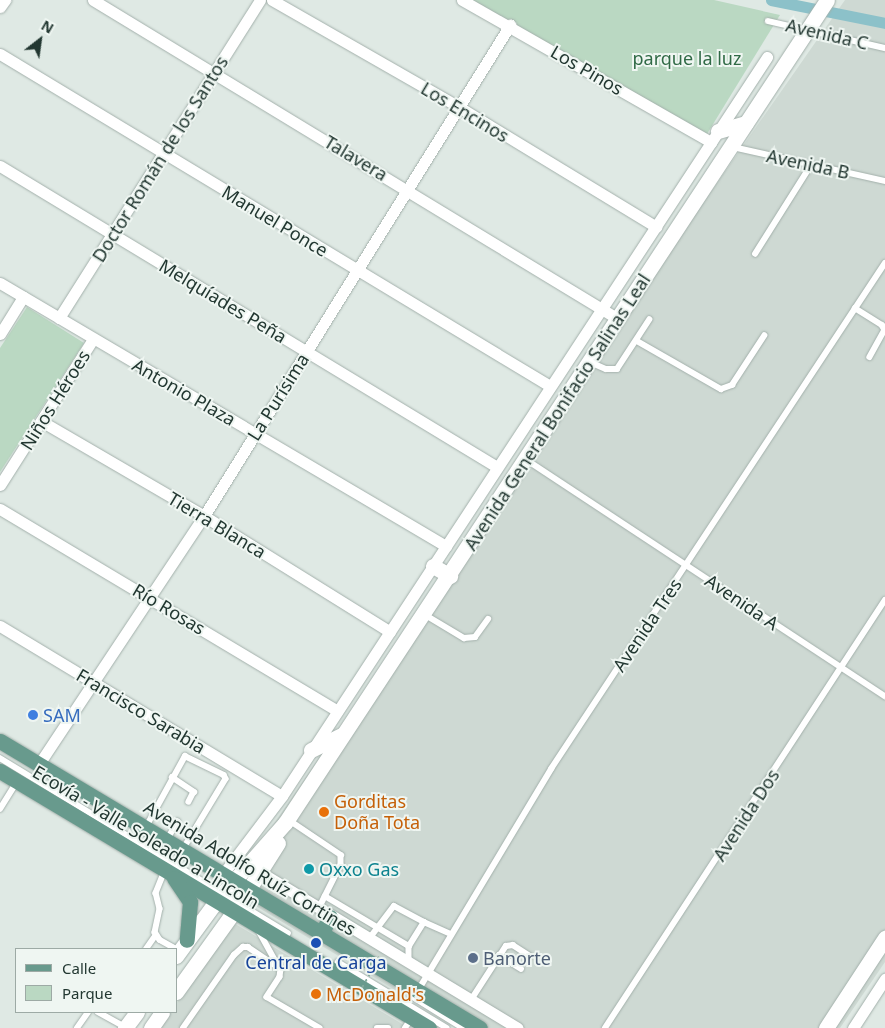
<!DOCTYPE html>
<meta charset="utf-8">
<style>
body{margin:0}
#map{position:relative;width:885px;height:1028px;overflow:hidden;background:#dfe9e4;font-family:"Noto Sans",sans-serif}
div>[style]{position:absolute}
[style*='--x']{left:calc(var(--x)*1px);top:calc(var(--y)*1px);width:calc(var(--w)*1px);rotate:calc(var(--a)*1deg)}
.built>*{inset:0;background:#ced9d3}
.green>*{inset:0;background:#bad8c2}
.canal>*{height:11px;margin:-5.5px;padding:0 5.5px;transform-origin:5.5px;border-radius:5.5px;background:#8cc1c9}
.roads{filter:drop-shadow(0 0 1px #a3b0ab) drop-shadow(0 0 1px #a3b0ab)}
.lane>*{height:5.5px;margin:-2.75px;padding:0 2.75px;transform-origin:2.75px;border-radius:2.75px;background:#fff}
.street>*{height:11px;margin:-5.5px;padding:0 5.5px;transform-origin:5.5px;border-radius:5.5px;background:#fff}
.secondary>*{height:15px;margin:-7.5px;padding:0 7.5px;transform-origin:7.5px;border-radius:7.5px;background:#fff}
.primary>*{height:15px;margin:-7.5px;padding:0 7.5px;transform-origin:7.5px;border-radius:7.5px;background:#689a8d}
.path-bridge>*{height:2px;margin-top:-1px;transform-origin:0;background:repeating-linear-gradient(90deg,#83aa9d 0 2.5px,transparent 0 6.5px)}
.dots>*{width:14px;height:14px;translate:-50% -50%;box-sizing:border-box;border:2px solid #eff6f2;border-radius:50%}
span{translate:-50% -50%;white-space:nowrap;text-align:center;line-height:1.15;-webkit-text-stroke:4px #eff6f2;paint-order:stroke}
.street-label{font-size:18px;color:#223731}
.park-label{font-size:18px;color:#306a46}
.shop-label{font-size:18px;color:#366cbe}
.left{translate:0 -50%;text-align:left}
.food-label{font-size:18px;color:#c56008}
.culture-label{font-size:18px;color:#0d838f}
.service-label{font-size:18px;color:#4e5e75}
.transit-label{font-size:18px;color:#164399}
.legend{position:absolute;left:15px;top:948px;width:162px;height:65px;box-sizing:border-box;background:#eff6f2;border:1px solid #9daaa5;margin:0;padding:6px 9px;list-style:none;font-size:15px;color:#223731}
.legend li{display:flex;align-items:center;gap:10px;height:25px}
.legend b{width:25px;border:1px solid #9daaa5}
.north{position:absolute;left:15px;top:15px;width:50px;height:50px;-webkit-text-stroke:4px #eff6f2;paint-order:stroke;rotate:30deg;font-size:14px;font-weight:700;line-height:20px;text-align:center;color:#223731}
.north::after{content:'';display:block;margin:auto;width:18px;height:22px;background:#223731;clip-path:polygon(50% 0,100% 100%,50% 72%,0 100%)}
</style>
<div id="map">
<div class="built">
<i style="clip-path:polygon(845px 0,885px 0,885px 962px,840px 1028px,458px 1028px,229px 890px,459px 552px)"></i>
<i style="clip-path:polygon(232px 922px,409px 1028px,160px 1028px,171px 1012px,176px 1012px,176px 1004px)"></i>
</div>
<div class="green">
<i style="clip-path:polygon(462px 0,714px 0,780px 15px,707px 134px)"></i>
<i style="clip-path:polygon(27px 307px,84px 343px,0 472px,0 348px)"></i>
</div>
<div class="canal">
<i style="--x:771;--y:0;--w:116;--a:11.4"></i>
</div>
<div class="roads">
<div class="lane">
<i style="--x:768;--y:21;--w:120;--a:13"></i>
<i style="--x:733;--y:147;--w:156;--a:12.6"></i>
<i style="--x:755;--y:254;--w:105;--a:-57.8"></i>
<i style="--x:855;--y:308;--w:32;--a:32"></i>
<i style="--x:882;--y:325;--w:6;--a:59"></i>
<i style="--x:885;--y:330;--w:31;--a:119"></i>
<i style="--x:637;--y:341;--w:97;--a:29.7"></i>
<i style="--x:721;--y:389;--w:12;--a:-20"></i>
<i style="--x:732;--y:385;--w:59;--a:-56.9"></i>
<i style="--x:590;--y:362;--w:17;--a:24"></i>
<i style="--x:606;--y:369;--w:11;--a:0"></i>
<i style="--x:617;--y:369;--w:59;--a:-56.9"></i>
<i style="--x:527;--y:460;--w:429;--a:33.4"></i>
<i style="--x:424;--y:614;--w:47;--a:31"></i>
<i style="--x:464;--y:638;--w:11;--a:-5"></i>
<i style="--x:475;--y:637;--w:22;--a:-54"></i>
<i style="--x:0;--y:758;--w:337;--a:31.3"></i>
<i style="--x:172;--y:777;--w:27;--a:34"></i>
<i style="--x:194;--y:792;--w:11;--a:117"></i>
<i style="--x:0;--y:809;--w:31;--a:-58"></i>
<i style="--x:289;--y:820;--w:63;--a:33.9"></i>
<i style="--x:341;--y:855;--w:10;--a:90"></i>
<i style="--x:341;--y:865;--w:49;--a:116.6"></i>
<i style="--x:146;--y:827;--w:81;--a:-61.2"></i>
<i style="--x:185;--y:756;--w:43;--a:26"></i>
<i style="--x:224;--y:775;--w:4;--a:63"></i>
<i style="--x:226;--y:779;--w:83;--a:121.2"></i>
<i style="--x:167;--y:840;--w:21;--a:-61"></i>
<i style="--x:165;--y:871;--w:24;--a:112"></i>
<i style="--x:156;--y:893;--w:16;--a:76"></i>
<i style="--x:160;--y:909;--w:24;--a:102"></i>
<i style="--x:155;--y:932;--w:9;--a:58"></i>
<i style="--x:160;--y:940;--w:21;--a:29"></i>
<i style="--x:325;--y:896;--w:98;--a:30.8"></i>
<i style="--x:409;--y:946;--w:16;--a:90"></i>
<i style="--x:259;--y:931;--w:38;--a:61"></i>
<i style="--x:369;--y:939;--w:41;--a:-52.9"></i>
<i style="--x:394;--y:906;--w:34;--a:28"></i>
<i style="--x:409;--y:946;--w:28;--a:-58"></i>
<i style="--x:424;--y:922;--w:30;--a:24"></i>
<i style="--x:146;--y:949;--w:16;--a:-55"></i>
<i style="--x:499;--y:955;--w:26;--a:32"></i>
<i style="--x:338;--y:962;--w:127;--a:31.2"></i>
<i style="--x:419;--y:989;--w:257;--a:-59"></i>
<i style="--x:551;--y:769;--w:606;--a:-56.57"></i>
<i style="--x:410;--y:995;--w:62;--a:31.9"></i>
<i style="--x:471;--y:1000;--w:64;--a:-57.1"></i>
<i style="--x:506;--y:946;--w:7;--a:-8"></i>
<i style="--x:513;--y:945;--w:20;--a:33"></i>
<i style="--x:98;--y:1012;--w:31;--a:29"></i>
<i style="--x:77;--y:1028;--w:19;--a:-55"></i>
<i style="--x:183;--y:1028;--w:89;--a:-55.1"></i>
<i style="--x:234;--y:955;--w:12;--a:-42"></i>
<i style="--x:243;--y:947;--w:5;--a:0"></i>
<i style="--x:248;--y:947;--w:40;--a:34"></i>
<i style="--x:281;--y:969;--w:8;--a:97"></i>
<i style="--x:280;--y:977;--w:24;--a:123"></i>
<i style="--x:267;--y:997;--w:61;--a:30.3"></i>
<i style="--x:377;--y:1028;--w:11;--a:0"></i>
<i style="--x:405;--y:1028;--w:11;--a:-56"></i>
<i style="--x:605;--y:1028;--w:511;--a:-56.81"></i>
</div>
<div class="street">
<i style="--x:93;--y:0;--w:614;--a:31.28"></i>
<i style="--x:272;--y:0;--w:215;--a:29.8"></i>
<i style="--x:459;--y:107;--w:231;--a:31.3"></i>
<i style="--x:462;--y:0;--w:287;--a:29.7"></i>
<i style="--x:0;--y:7;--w:9;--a:-54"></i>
<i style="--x:0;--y:54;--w:642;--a:31.12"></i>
<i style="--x:0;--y:166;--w:581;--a:31.2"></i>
<i style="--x:0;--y:283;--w:518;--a:30.53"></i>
<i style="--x:59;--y:318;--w:376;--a:-57.7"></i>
<i style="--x:0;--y:334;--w:44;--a:-58.1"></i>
<i style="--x:41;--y:421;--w:189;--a:30.2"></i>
<i style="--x:204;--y:516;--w:219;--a:31.9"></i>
<i style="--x:0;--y:485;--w:173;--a:-57.5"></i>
<i style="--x:0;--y:509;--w:393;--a:30.9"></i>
<i style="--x:0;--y:626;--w:329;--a:31.1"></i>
<i style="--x:39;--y:764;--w:298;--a:-56.4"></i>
<i style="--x:204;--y:516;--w:579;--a:-58.07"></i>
<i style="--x:255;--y:869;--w:307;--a:31.2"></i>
<i style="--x:223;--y:874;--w:98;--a:-52.9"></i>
<i style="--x:282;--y:796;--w:884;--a:-56.72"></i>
<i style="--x:853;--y:1028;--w:59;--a:-56.9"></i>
</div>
<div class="secondary">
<i style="--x:718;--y:131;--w:29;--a:-16"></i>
<i style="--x:433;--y:566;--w:20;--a:30"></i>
<i style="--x:311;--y:750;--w:34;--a:-26"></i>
<i style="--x:176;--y:956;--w:69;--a:-53.8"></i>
<i style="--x:217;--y:900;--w:103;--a:-48.6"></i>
<i style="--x:285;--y:823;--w:985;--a:-56.63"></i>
<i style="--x:176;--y:992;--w:110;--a:-54.3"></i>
<i style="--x:240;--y:903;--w:71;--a:-57.7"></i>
<i style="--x:125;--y:1028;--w:20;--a:-53"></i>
<i style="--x:151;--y:1028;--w:19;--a:-55"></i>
<i style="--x:826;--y:1028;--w:108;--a:-56.8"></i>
</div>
<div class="primary">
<i style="--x:0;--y:741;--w:559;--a:30.88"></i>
<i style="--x:0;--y:771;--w:500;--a:30.92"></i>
<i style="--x:174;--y:878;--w:29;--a:56"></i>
<i style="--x:190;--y:902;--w:38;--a:95"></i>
<i style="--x:322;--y:932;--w:17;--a:-62"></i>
</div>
</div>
<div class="path-bridge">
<i style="--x:359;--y:993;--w:43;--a:-60.4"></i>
</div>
<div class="dots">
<i style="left:33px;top:715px;background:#3f7fe0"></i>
<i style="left:324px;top:812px;background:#e8710a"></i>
<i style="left:309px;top:869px;background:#0f9aa8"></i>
<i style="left:316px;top:943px;background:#1a4fb4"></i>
<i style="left:473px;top:958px;background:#5c6f8a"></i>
<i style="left:316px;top:994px;background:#e8710a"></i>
</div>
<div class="street-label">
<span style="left:827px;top:34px;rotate:13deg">Avenida C</span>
<span style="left:587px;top:70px;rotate:30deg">Los Pinos</span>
<span style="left:465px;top:112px;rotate:31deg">Los Encinos</span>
<span style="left:356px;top:158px;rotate:31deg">Talavera</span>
<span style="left:160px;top:159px;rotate:-58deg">Doctor Román de los Santos</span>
<span style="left:808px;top:164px;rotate:12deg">Avenida B</span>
<span style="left:275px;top:221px;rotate:31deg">Manuel Ponce</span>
<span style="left:223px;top:301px;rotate:31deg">Melquíades Peña</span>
<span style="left:184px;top:392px;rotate:30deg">Antonio Plaza</span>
<span style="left:278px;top:397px;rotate:-58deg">La Purísima</span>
<span style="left:55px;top:400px;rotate:-58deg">Niños Héroes</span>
<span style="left:557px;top:412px;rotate:-57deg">Avenida General Bonifacio Salinas Leal</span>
<span style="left:217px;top:525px;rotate:31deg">Tierra Blanca</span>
<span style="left:742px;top:602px;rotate:34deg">Avenida A</span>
<span style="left:169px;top:609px;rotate:31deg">Río Rosas</span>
<span style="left:647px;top:625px;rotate:-56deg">Avenida Tres</span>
<span style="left:141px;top:711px;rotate:31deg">Francisco Sarabia</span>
<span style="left:746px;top:815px;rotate:-57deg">Avenida Dos</span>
<span style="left:146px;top:837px;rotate:31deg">Ecovía - Valle Soleado a Lincoln</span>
<span style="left:250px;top:868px;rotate:31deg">Avenida Adolfo Ruíz Cortines</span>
</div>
<div class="park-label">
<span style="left:687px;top:58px">parque la luz</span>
</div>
<div class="shop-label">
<span class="left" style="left:43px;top:715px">SAM</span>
</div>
<div class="food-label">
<span class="left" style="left:334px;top:812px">Gorditas<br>Doña Tota</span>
<span class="left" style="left:326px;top:994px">McDonald's</span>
</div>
<div class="culture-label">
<span class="left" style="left:319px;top:869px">Oxxo Gas</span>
</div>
<div class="service-label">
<span class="left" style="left:483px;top:958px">Banorte</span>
</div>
<div class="transit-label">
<span style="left:316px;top:962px">Central de Carga</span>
</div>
<ul class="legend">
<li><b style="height:6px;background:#689a8d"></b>Calle</li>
<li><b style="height:14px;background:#bad8c2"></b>Parque</li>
</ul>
<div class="north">N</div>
</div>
